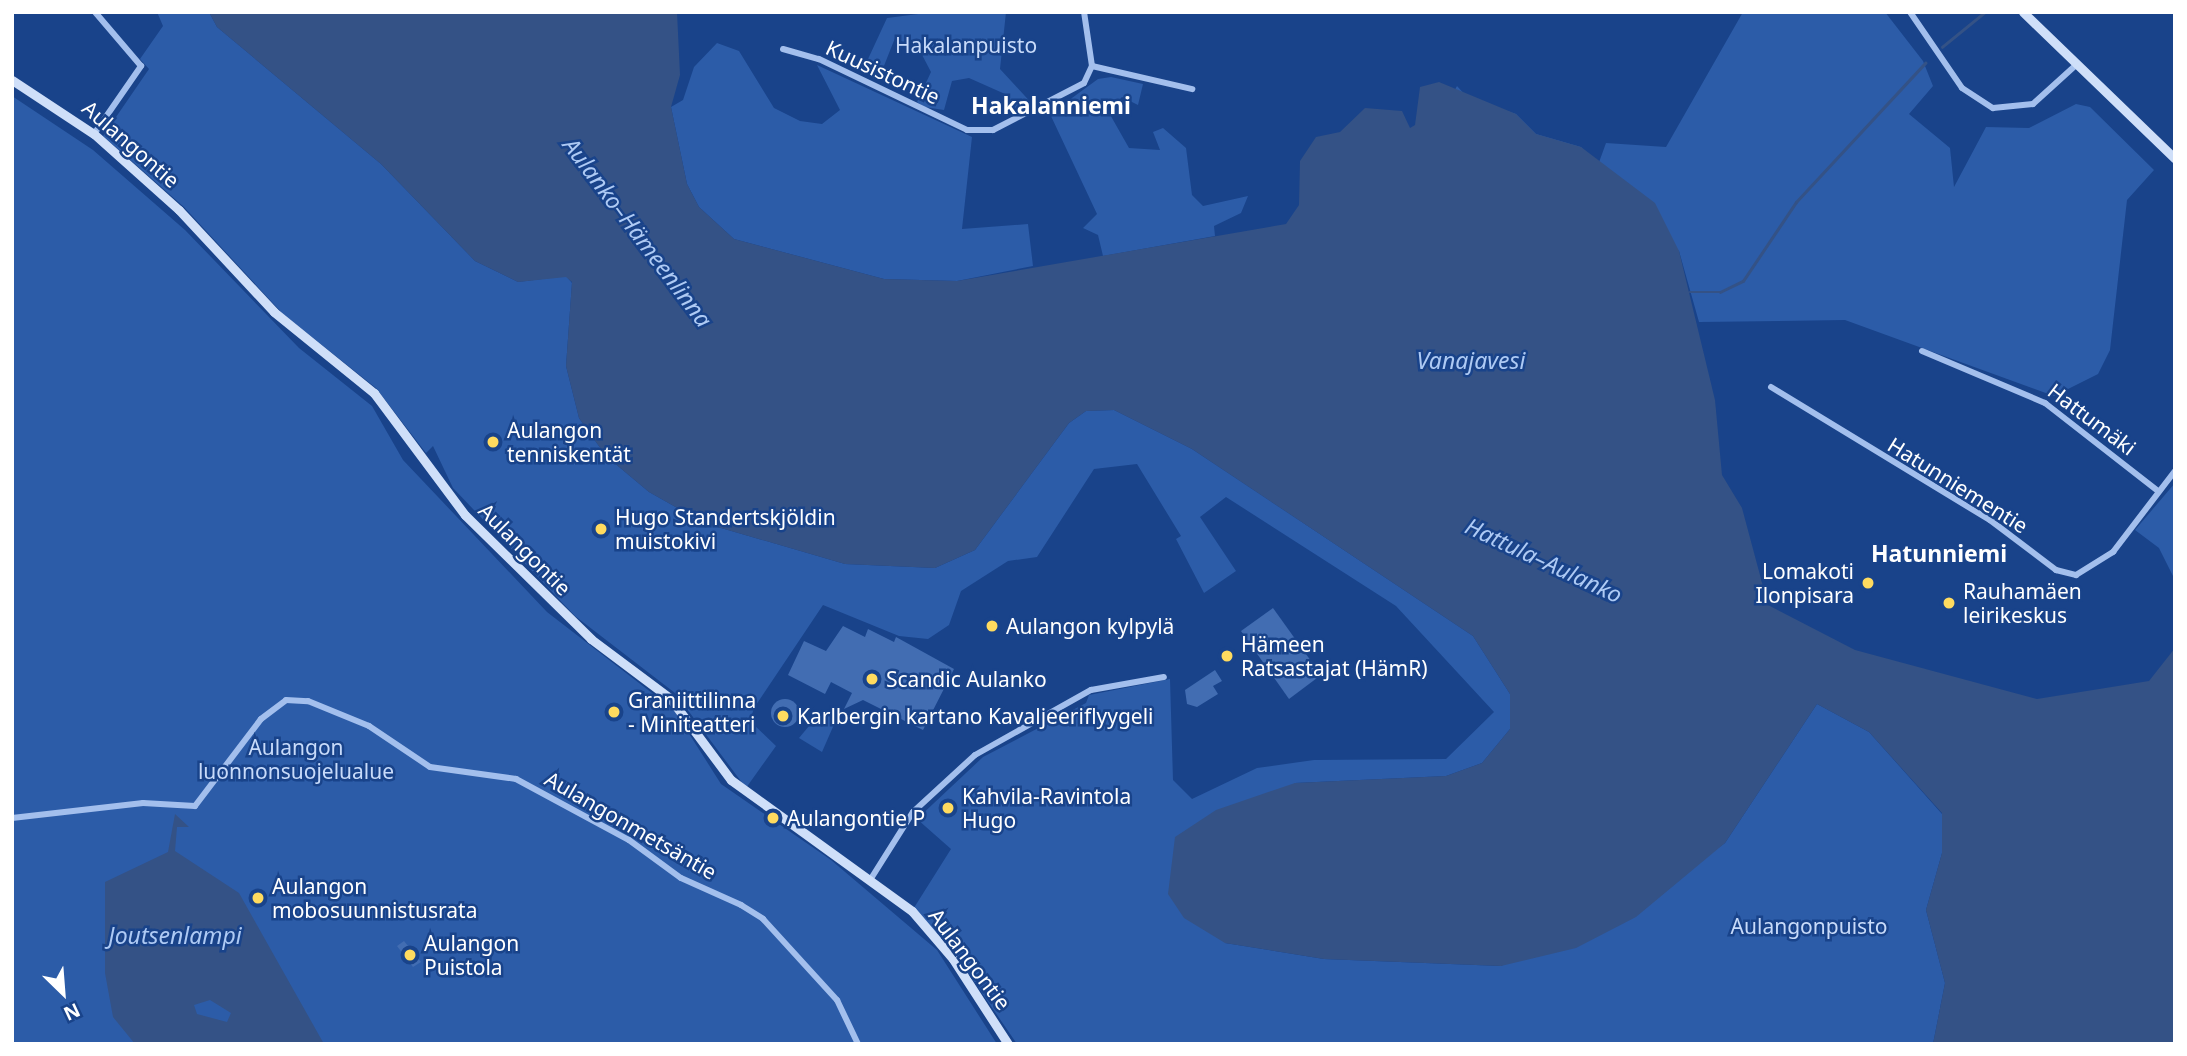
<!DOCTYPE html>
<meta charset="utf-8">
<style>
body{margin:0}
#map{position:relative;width:2187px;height:1056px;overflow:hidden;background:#19438a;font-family:"Noto Sans",sans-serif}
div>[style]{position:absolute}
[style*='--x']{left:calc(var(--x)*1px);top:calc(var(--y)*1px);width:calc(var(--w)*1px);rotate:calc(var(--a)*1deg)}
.green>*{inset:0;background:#2c5ca8}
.water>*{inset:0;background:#345286}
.stream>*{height:2.5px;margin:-1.25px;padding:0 1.25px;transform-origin:1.25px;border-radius:1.25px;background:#345286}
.building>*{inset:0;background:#426db2}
.round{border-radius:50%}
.street>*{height:6px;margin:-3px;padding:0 3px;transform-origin:3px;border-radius:3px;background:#a3bfed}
.secondary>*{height:9px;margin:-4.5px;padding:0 4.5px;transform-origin:4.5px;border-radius:4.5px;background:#cfdff9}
.dots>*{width:19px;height:19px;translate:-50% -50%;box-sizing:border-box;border:4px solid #19438a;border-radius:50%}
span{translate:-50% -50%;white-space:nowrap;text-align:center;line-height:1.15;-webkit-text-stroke:5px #19438a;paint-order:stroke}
.park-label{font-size:21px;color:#c8dbfa}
.street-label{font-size:21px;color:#fff}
.poi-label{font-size:21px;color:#fff}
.left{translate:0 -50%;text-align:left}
.right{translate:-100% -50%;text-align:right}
.neighbourhood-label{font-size:23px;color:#fff;font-weight:700}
.water-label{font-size:23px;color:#aecaf4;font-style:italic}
.frame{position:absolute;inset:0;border:14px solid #fff;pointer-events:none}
.north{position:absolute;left:28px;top:958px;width:70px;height:70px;-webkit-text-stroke:5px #19438a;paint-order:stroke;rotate:155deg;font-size:19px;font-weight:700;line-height:28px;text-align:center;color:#fff}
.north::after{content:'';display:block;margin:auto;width:24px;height:32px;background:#fff;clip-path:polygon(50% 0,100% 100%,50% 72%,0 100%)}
</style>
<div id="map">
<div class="green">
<i style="clip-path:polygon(157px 12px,209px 12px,217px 27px,381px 164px,475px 261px,518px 282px,566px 276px,572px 283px,566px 366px,579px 418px,606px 456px,649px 492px,704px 523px,845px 564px,935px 568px,975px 550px,1069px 423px,1086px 411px,1114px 410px,1192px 449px,1473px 636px,1510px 694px,1510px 729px,1482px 763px,1446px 776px,1295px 783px,1225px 943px,1324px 959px,1501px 966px,1682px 874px,1725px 843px,1817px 704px,1869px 732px,1942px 814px,1942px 853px,1926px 910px,1945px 983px,1933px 1044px,1017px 1044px,947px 942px,912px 911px,951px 849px,917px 819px,983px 757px,1086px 703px,1089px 695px,1170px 679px,1173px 780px,1192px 799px,1257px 768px,1314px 760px,1446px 759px,1494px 712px,1396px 606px,1226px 497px,1200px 517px,1236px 571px,1204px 593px,1176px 539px,1181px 536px,1137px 464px,1094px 469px,1037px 557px,1008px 561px,961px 591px,949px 625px,928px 639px,899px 636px,823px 605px,754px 708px,750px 721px,776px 746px,746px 788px,675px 693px,575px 616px,453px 488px,433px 446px,426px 453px,376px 388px,283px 314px,184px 207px,103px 136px,149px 69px,140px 59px,163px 26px)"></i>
<i style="clip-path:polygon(934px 12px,1006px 12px,1000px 69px,1035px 107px,1013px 118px,1005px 94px,969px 78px,952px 81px,944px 110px,924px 107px,917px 102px,931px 72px,920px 51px,895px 38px,878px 81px,862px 72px,887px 18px)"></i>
<i style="clip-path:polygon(1743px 12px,1885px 12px,1923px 61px,1933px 86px,1909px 114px,1950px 148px,1954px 187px,1986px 127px,2029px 128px,2076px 104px,2090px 107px,2154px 170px,2127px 200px,2110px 350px,2098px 374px,2054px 396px,1845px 320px,1699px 322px,1679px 251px,1449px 101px,1457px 86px,1467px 97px,1516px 114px,1536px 134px,1581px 147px,1598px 165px,1606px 143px,1666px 147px)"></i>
<i style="clip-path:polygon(717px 43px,739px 51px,774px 108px,800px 121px,822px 124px,840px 110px,817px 65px,972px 137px,962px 229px,1028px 224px,1033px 266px,957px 281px,884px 279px,734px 239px,699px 207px,687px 184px,671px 107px,683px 100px,694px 67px)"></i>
<i style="clip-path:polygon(1111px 77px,1143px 84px,1138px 105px,1122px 97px,1108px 111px,1129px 148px,1160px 150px,1153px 132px,1163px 128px,1186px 148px,1192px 195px,1203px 206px,1248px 196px,1241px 213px,1214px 226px,1215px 236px,1103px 256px,1098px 235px,1083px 228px,1097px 214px,1050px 114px,1098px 79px)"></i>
<i style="clip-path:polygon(12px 96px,93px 150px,185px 230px,299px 348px,372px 406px,403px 460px,547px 612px,674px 710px,721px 784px,831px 860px,937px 950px,997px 1044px,12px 1044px)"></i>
<i style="clip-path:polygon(2175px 483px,2175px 580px,2159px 548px,2135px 530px)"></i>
<i style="clip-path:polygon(829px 712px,836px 720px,822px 752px,799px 738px,819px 714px)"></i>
</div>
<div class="water">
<i style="clip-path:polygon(209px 12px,677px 12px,680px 75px,671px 107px,687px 184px,699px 207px,734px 239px,884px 279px,957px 281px,1286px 224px,1299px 205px,1300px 161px,1316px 137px,1340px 132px,1365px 108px,1402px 111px,1410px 128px,1415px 125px,1420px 87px,1439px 82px,1516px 114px,1536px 134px,1581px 147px,1655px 203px,1679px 251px,1715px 400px,1722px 475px,1742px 508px,1768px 605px,1855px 650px,2037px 699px,2149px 681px,2175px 648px,2175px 1044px,1933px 1044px,1945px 983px,1926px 910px,1942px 853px,1942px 813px,1869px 732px,1817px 704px,1725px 843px,1636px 917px,1576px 948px,1501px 966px,1324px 959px,1225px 943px,1184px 918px,1168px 894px,1175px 837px,1216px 810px,1295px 783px,1446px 776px,1482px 763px,1510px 729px,1510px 694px,1473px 636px,1192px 449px,1114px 410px,1086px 411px,1069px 423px,975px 550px,935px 568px,845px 564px,704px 523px,649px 492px,606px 456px,579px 418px,566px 366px,572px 282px,566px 277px,518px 282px,475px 261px,381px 164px,217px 27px)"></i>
<i style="clip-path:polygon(evenodd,175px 814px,189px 827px,177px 827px,175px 851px,239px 893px,324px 1044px,135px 1044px,113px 1017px,105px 973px,105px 882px,168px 852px,175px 814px,210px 1000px,231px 1013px,227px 1022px,197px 1014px,194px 1005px,210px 1000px)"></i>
</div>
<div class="stream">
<i style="--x:1942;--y:47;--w:55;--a:-39.1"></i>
<i style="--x:1690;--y:292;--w:30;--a:0"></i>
<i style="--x:1720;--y:292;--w:25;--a:-26"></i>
<i style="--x:1743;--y:281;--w:95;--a:-56.1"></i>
<i style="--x:1796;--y:202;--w:190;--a:-47.1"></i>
</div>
<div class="building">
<i style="clip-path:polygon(1273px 608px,1321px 675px,1289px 699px,1241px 631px)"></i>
<i style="clip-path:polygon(843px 626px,865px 637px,868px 629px,894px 642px,896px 637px,954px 669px,923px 730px,863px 700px,844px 709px,852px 693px,831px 682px,825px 694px,788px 675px,804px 641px,826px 651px)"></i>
<i style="clip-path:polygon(1215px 670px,1222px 681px,1213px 686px,1218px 694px,1197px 707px,1187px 704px,1185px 690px)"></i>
<i class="round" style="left:771px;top:699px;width:28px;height:28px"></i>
<i style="clip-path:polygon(404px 941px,421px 962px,413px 967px,397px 946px)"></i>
</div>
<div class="street">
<i style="--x:1910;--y:12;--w:92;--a:55.6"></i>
<i style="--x:1962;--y:88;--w:37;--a:33"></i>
<i style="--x:1993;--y:108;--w:40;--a:-5.7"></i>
<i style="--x:2033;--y:104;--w:58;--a:-42.2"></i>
<i style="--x:783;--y:49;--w:37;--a:16"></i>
<i style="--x:819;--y:59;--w:164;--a:25.6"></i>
<i style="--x:967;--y:130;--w:26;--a:0"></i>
<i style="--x:993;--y:130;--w:102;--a:-27.3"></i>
<i style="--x:1084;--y:83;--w:19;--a:-65"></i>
<i style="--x:1092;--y:66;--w:55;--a:-98.4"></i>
<i style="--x:1092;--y:66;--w:103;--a:13"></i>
<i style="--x:94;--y:134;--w:83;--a:-55.3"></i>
<i style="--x:141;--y:66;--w:71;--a:-130.4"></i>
<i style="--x:1922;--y:351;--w:134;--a:22.9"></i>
<i style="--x:2045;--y:403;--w:143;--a:37.9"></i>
<i style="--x:1771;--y:387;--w:256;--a:31.3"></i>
<i style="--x:1990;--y:520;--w:83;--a:37.1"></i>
<i style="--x:2056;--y:570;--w:21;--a:14"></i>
<i style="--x:2076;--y:575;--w:44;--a:-31.9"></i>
<i style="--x:2113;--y:552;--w:102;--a:-52.6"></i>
<i style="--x:12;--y:818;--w:132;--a:-6.5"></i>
<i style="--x:143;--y:803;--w:52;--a:3.3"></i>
<i style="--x:195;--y:806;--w:109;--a:-52.8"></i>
<i style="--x:261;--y:719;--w:31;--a:-37"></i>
<i style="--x:286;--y:700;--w:22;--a:3"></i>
<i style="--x:308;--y:701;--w:66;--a:22.3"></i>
<i style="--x:369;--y:726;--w:73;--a:33.9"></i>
<i style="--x:430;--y:767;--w:87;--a:7.9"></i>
<i style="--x:516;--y:779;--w:128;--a:28.4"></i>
<i style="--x:629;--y:840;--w:64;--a:36.2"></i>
<i style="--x:681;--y:878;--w:66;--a:24.2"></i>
<i style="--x:741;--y:905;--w:26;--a:32"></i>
<i style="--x:763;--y:919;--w:110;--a:47.6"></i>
<i style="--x:837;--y:1000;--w:49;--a:64.5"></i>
<i style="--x:872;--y:877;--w:77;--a:-57.8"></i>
<i style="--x:913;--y:812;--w:84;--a:-42.6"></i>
<i style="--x:975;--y:755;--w:133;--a:-29.3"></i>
<i style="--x:1091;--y:690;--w:74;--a:-10.1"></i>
</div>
<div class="secondary">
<i style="--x:2023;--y:12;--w:211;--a:44"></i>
<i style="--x:12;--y:80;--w:98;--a:33.4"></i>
<i style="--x:94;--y:134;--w:114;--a:41.8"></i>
<i style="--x:179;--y:210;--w:139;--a:47"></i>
<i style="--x:274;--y:312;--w:129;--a:39"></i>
<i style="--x:374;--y:393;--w:152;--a:53.3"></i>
<i style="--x:465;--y:515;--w:177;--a:44.5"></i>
<i style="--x:591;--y:639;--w:99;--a:36.8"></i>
<i style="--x:670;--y:698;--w:102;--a:53.4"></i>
<i style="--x:731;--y:780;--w:223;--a:35.9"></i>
<i style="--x:912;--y:911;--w:63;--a:49.5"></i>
<i style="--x:953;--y:959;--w:101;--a:57.1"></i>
</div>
<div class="dots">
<i style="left:493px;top:442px;background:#ffdb5f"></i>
<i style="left:601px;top:529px;background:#ffdb5f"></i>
<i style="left:1868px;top:583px;background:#ffdb5f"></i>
<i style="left:1949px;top:603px;background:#ffdb5f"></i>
<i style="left:992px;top:626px;background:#ffdb5f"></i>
<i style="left:1227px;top:656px;background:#ffdb5f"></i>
<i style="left:872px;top:679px;background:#ffdb5f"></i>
<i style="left:614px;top:712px;background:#ffdb5f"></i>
<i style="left:783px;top:716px;background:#ffdb5f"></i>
<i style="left:948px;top:808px;background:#ffdb5f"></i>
<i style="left:773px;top:818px;background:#ffdb5f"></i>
<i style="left:258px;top:898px;background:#ffdb5f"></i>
<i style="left:410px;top:955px;background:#ffdb5f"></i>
</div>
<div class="park-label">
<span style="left:966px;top:45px">Hakalanpuisto</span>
<span style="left:296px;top:759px">Aulangon<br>luonnonsuojelualue</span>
<span style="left:1809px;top:926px">Aulangonpuisto</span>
</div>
<div class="street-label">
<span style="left:883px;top:72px;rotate:25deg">Kuusistontie</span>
<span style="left:131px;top:144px;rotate:41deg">Aulangontie</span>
<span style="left:2092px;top:419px;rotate:37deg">Hattumäki</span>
<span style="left:1958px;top:485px;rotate:32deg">Hatunniementie</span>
<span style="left:525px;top:549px;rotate:45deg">Aulangontie</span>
<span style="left:631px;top:825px;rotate:30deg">Aulangonmetsäntie</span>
<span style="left:970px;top:959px;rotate:53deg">Aulangontie</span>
</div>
<div class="poi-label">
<span class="left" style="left:507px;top:442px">Aulangon<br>tenniskentät</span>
<span class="left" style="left:615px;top:529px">Hugo Standertskjöldin<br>muistokivi</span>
<span class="right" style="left:1854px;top:583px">Lomakoti<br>Ilonpisara</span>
<span class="left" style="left:1963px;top:603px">Rauhamäen<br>leirikeskus</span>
<span class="left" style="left:1006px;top:626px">Aulangon kylpylä</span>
<span class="left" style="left:1241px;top:656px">Hämeen<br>Ratsastajat (HämR)</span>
<span class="left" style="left:886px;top:679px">Scandic Aulanko</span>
<span class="left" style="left:628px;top:712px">Graniittilinna<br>- Miniteatteri</span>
<span class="left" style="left:797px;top:716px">Karlbergin kartano Kavaljeeriflyygeli</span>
<span class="left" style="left:962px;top:808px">Kahvila-Ravintola<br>Hugo</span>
<span class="left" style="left:787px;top:818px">Aulangontie P</span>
<span class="left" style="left:272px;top:898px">Aulangon<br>mobosuunnistusrata</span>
<span class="left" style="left:424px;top:955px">Aulangon<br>Puistola</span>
</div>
<div class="neighbourhood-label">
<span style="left:1051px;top:105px">Hakalanniemi</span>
<span style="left:1939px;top:553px">Hatunniemi</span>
</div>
<div class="water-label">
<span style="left:638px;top:232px;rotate:53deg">Aulanko–Hämeenlinna</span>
<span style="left:1471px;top:360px">Vanajavesi</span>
<span style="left:1544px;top:560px;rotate:25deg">Hattula–Aulanko</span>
<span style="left:175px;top:935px">Joutsenlampi</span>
</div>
<div class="frame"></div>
<div class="north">N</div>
</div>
